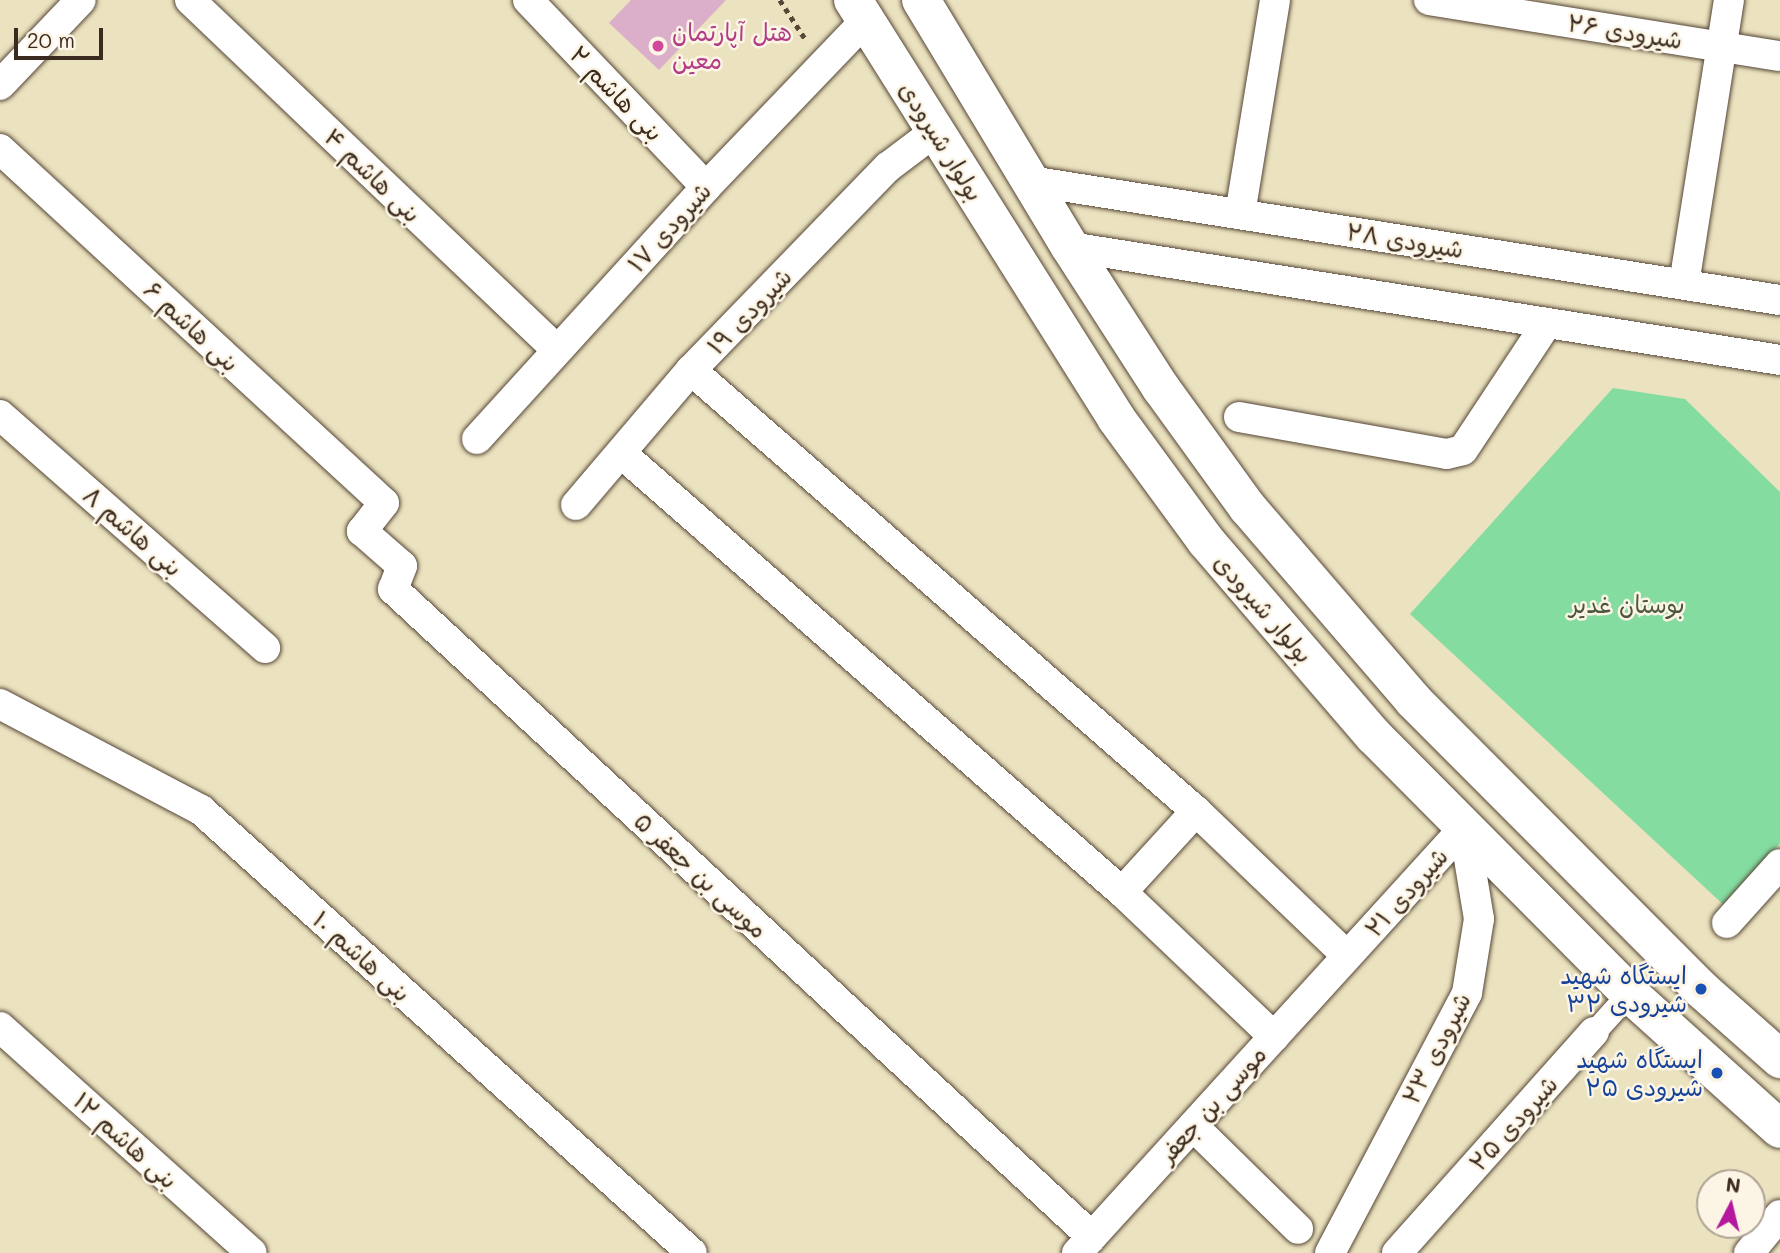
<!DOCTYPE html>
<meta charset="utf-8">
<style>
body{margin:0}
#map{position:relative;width:1780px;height:1253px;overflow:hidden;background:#ebe2bf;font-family:Mali,"Playpen Sans Arabic",sans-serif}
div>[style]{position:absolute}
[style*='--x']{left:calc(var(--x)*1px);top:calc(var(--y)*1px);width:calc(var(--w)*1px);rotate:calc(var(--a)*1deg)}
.green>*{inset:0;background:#84dca1}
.building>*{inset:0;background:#dbafc9}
.path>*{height:4.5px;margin-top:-2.25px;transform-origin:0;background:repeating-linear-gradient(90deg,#554636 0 5px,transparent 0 10px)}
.roads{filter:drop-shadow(0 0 2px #554636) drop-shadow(0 0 2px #554636)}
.pedestrian>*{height:23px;margin:-11.5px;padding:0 11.5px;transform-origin:11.5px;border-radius:11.5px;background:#fff}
.minor>*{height:30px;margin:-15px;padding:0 15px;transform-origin:15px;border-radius:15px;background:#fff}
.secondary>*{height:38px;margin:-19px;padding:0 19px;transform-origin:19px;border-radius:19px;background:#fff}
.dots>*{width:19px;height:19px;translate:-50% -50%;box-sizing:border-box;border:4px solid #fcf5e5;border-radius:50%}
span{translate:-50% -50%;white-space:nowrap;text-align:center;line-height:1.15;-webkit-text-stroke:5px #fcf5e5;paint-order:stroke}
.street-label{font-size:24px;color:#3b2a1e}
.hotel-label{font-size:24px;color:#b23c85}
.left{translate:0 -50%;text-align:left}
.park-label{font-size:24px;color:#4d563f}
.transit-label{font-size:24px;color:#164399}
.right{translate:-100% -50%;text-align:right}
.north{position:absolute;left:1696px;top:1169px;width:70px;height:70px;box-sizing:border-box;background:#fcf5e5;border:2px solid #afa495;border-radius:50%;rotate:7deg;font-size:19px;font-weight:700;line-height:28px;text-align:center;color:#3b2a1e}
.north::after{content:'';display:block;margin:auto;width:24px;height:32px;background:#b5179e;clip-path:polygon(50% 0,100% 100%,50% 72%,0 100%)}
.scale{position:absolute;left:14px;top:28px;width:89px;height:32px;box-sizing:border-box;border:4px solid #3b2a1e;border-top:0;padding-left:9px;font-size:21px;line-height:24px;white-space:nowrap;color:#3b2a1e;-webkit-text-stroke:5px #fcf5e5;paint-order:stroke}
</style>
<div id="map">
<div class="green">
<i style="clip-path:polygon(1613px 388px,1685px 399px,1780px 492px,1780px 843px,1727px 908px,1410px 614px)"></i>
</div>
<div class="building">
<i style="clip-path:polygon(631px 0,726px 0,659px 70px,609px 23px)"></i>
</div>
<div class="path">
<i style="--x:780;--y:0;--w:48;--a:57"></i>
</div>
<div class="roads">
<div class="pedestrian">
<i style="--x:1594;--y:1032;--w:52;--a:-48.1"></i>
</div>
<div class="minor">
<i style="--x:190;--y:0;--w:507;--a:43.64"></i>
<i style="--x:528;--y:0;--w:258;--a:46.4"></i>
<i style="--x:1429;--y:0;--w:355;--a:9.1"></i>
<i style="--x:0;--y:85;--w:117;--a:-46.4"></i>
<i style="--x:0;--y:149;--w:522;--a:42.67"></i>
<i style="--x:384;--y:503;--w:36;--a:128"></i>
<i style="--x:362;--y:531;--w:53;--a:41.2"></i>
<i style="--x:402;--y:566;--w:25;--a:111"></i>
<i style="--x:393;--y:589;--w:953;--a:42.83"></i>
<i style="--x:1030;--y:181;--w:759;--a:9.02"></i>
<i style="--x:1240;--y:214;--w:217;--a:-80.7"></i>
<i style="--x:1070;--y:247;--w:719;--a:9.04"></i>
<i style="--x:1684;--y:284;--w:288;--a:-81"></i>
<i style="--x:691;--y:370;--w:670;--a:41.13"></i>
<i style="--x:1196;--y:811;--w:209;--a:43.8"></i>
<i style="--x:0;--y:415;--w:353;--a:41.3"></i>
<i style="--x:1239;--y:417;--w:211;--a:10.1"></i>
<i style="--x:1447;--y:454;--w:16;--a:-14"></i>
<i style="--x:1463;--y:450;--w:152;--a:-56.5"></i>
<i style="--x:477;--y:439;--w:341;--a:-47.7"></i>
<i style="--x:706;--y:187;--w:231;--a:-46.2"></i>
<i style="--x:621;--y:453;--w:666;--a:41.23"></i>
<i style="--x:1122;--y:892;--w:210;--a:43.6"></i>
<i style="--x:576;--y:505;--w:177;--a:-49.6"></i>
<i style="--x:691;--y:370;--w:283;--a:-45.9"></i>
<i style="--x:888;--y:167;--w:61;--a:-37.1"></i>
<i style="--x:0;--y:704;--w:227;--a:27.8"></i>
<i style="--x:201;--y:810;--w:661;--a:42.06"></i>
<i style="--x:1122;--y:892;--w:110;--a:-47.6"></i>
<i style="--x:1727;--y:923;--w:79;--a:-48.1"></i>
<i style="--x:0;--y:1027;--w:338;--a:41.9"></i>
<i style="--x:1193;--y:1126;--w:147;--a:44.4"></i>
<i style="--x:1077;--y:1253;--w:575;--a:-47.68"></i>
<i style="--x:1330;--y:1253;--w:294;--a:-62.2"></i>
<i style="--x:1467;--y:993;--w:75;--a:-80.8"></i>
<i style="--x:1479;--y:919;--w:92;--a:-99.4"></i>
<i style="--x:1397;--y:1253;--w:296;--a:-48.3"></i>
<i style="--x:1749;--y:1253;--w:49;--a:-50.8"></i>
</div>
<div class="secondary">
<i style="--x:853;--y:0;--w:494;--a:57.8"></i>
<i style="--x:1116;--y:418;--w:152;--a:53.8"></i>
<i style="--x:1206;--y:541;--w:257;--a:49.3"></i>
<i style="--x:1374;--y:736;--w:362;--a:45.2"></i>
<i style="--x:1629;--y:993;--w:203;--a:42"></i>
<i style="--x:921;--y:0;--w:288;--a:58.9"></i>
<i style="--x:1070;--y:247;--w:168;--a:57.2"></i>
<i style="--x:1161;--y:388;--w:148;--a:54.1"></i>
<i style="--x:1248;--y:508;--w:253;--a:49.3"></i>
<i style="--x:1413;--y:700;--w:408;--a:45.1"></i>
<i style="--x:1701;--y:989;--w:106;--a:41.5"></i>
</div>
</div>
<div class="dots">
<i style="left:658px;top:46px;background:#d1479c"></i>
<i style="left:1701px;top:989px;background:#1a4fb4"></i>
<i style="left:1717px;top:1073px;background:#1a4fb4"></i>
</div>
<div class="street-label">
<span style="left:1625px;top:31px;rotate:9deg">شیرودی ۲۶</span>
<span style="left:617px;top:93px;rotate:46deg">بنی هاشم ۲</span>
<span style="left:942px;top:141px;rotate:58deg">بولوار شیرودی</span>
<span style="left:373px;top:175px;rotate:44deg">بنی هاشم ۴</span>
<span style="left:669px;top:227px;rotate:-48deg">شیرودی ۱۷</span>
<span style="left:1405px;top:240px;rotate:9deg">شیرودی ۲۸</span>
<span style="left:749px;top:311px;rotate:-46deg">شیرودی ۱۹</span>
<span style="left:192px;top:326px;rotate:43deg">بنی هاشم ۶</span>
<span style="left:133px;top:531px;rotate:41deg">بنی هاشم ۸</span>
<span style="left:1264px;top:608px;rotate:49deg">بولوار شیرودی</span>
<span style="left:701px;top:875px;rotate:43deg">موسی بن جعفر ۵</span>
<span style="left:1406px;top:892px;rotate:-48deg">شیرودی ۲۱</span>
<span style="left:362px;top:956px;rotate:42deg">بنی هاشم ۱۰</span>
<span style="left:1436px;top:1048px;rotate:-63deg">شیرودی ۲۳</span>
<span style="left:1212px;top:1104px;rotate:-48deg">موسی بن جعفر</span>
<span style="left:1513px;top:1123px;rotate:-48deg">شیرودی ۲۵</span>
<span style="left:126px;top:1140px;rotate:42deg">بنی هاشم ۱۲</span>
</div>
<div class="hotel-label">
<span class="left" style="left:672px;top:46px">هتل آپارتمان<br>معین</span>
</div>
<div class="park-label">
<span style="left:1627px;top:604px">بوستان غدیر</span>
</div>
<div class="transit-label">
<span class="right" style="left:1687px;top:989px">ایستگاه شهید<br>شیرودی ۳۲</span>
<span class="right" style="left:1703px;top:1073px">ایستگاه شهید<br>شیرودی ۲۵</span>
</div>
<div class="north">N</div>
<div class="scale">20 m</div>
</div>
